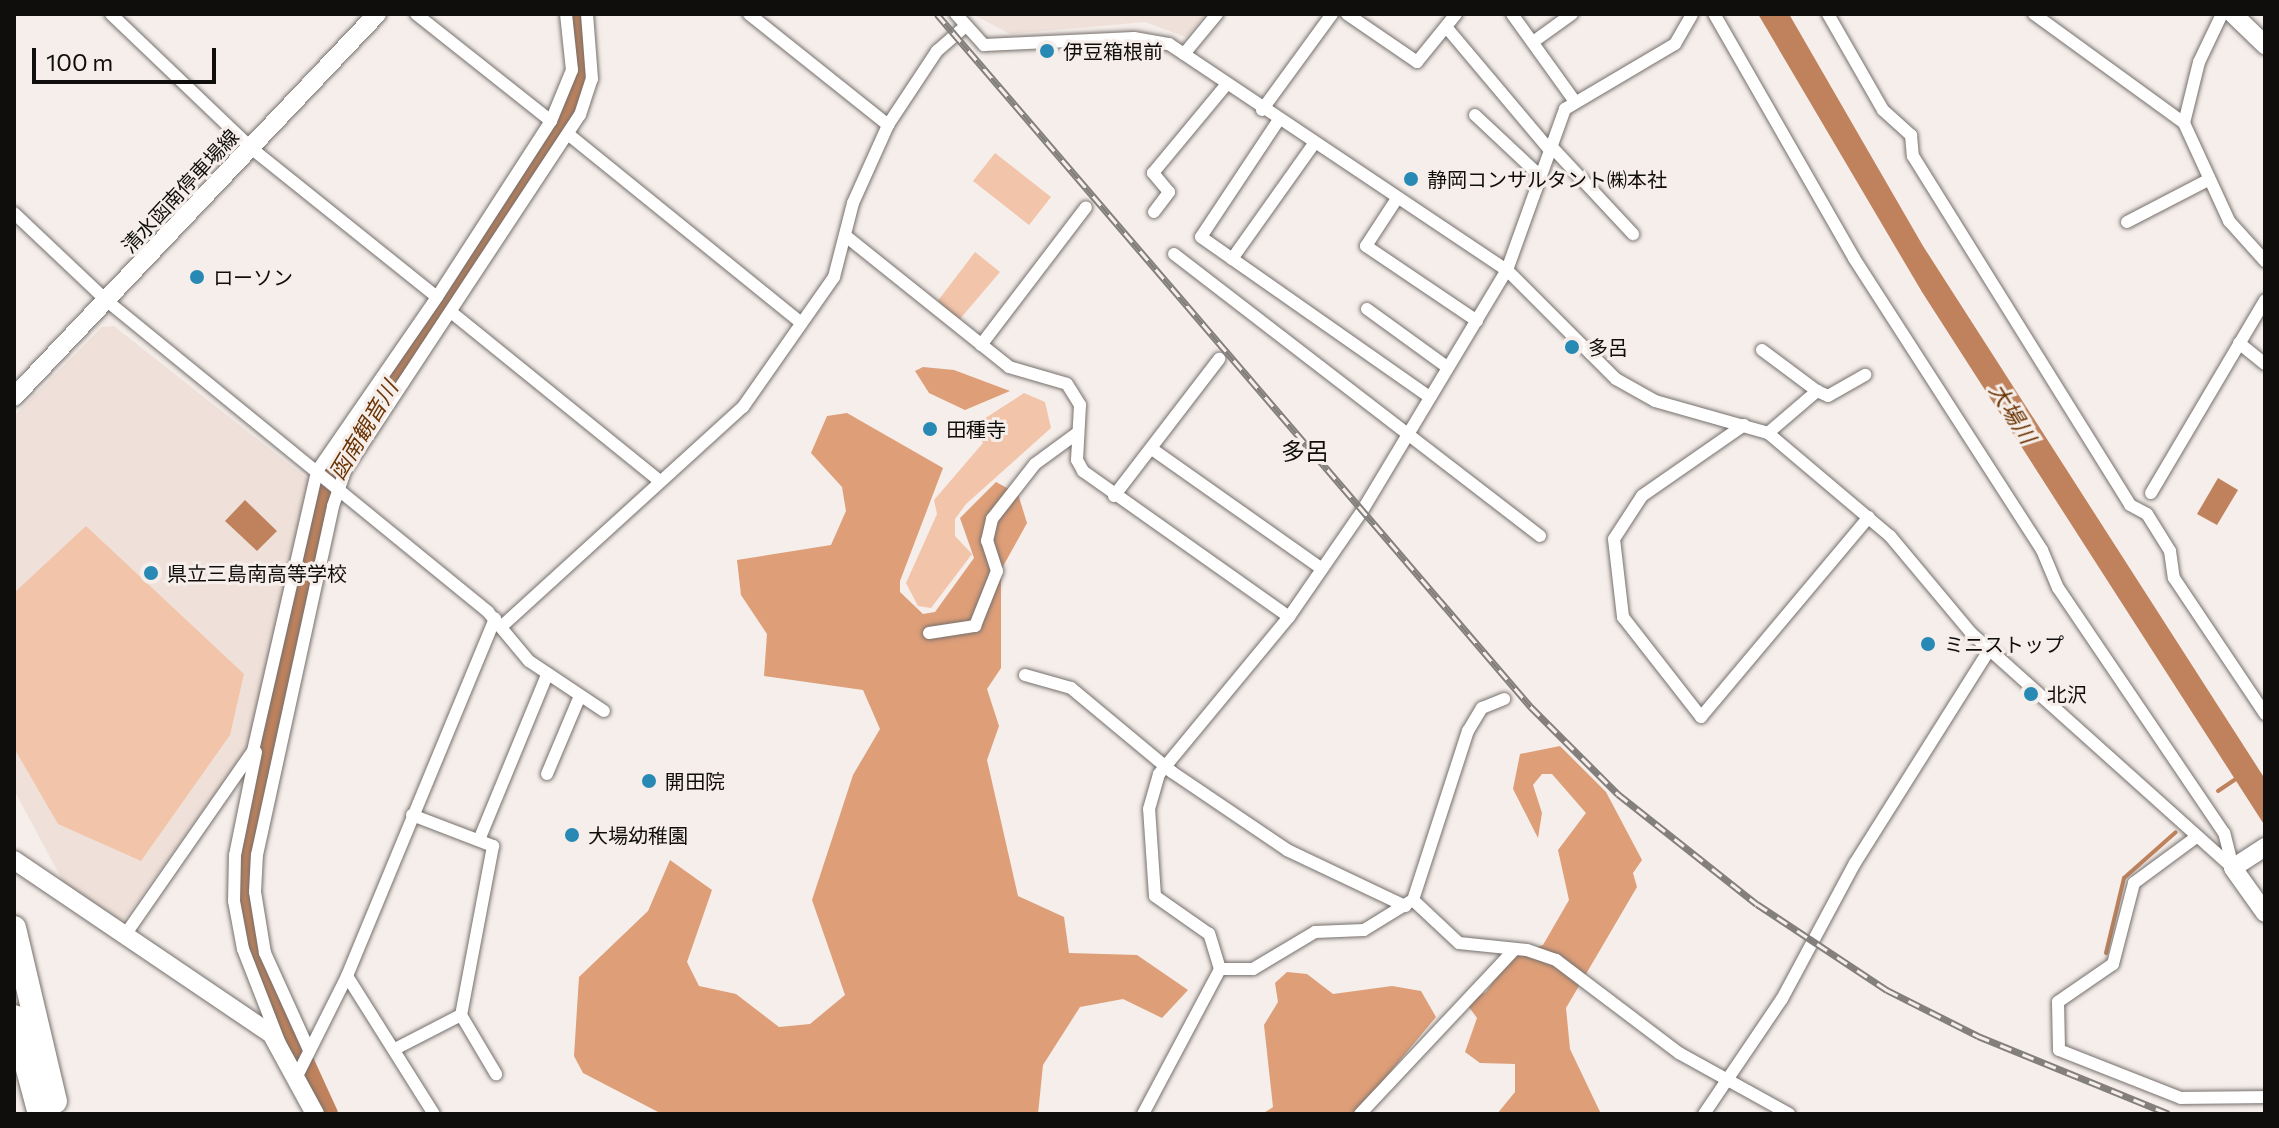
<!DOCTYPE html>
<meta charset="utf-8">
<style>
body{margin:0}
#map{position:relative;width:2279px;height:1128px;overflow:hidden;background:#f5eeea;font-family:Commissioner,"Noto Sans JP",sans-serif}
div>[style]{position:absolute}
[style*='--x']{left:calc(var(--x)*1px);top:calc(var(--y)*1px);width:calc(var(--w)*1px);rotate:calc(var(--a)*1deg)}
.built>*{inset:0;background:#efe1d9}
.green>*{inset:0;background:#f2c4a9}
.forest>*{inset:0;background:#dd9e78}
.water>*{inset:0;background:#bf825c}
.stream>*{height:4px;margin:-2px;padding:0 2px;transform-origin:2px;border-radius:2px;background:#bf825c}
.river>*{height:22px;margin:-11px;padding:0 11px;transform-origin:11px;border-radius:11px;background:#bf825c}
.roads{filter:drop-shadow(0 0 2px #76706d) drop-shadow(0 0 2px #76706d)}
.street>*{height:12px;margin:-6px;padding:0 6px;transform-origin:6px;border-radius:6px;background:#fff}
.secondary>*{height:18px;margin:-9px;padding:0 9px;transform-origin:9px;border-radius:9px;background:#fff}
.highway>*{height:24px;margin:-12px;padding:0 12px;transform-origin:12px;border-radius:12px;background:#fff}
.rail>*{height:7px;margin-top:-3.5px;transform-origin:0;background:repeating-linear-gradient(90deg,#f5eeea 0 12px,#837f7c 0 24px);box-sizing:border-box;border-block:2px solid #837f7c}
.dots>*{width:22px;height:22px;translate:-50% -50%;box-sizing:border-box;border:4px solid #f5eeea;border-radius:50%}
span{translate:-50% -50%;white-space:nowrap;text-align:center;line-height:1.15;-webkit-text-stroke:6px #f5eeea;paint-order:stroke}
.poi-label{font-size:20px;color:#100e0c}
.left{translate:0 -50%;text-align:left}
.street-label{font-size:20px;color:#100e0c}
.water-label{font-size:22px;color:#6b3202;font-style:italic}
.quarter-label{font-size:24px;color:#100e0c}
.frame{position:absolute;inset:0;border:16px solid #100e0c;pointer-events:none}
.scale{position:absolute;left:32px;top:48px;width:184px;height:36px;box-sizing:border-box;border:4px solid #100e0c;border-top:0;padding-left:10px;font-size:24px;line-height:28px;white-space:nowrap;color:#100e0c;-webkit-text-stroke:6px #f5eeea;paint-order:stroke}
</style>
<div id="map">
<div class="built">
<i style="clip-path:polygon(972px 14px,1205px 14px,1186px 37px,1145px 22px,1010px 34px)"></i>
<i style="clip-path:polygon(114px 326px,309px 480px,248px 748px,123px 921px,67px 889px,14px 790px,14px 416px,102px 327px)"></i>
</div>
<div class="green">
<i style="clip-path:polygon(995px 153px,1051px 197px,1029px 225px,973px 181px)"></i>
<i style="clip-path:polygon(975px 252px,1000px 272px,959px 320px,937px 302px)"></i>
<i style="clip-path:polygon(1024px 393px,1045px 402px,1051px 428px,966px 504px,955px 519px,955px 536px,972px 554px,931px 608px,918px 606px,906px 583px,937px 514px,934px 500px,983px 443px,973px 426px)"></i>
<i style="clip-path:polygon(86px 526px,244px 674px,230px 735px,141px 861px,58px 824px,14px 748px,14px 593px)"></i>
</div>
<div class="forest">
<i style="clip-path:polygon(923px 367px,954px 370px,1010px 391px,965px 410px,929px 393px,915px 371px)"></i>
<i style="clip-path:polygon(847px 413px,943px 468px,900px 581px,900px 592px,923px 614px,935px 612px,974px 558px,960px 518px,996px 482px,1018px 494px,1027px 523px,1001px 570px,1001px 668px,987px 689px,999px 726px,987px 760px,1018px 896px,1064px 917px,1069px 953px,1137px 955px,1188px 990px,1162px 1018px,1123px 999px,1080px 1007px,1043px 1065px,1038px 1114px,662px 1114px,583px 1073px,574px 1056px,579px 977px,648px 911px,670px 860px,712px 890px,687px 962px,699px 986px,736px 994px,779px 1027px,810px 1024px,845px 995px,812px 900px,853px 775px,880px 729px,863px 690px,764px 676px,767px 634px,741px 595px,737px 560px,831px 545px,846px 511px,842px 487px,811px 453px,827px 416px)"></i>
<i style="clip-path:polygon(1560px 746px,1606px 792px,1642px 860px,1633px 873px,1637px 887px,1566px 1008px,1570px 1049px,1601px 1114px,1497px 1114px,1515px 1092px,1515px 1064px,1480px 1063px,1465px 1052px,1477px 1018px,1466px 1003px,1486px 992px,1513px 954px,1543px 945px,1569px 900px,1558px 850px,1586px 813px,1552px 774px,1542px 774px,1533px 785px,1542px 813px,1538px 838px,1513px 789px,1520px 754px)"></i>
<i style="clip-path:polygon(1287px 972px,1307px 974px,1333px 994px,1392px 986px,1421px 991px,1436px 1017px,1355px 1114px,1262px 1114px,1273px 1107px,1264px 1025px,1278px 1002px,1275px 983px)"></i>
</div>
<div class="water">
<i style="clip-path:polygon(1758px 14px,1789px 14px,1923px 246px,2265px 779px,2265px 826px,1922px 292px)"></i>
<i style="clip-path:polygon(2218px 478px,2238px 490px,2217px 525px,2197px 514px)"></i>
<i style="clip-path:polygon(245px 500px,277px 531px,257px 551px,225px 521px)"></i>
</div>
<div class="stream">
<i style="--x:2218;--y:791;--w:25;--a:-34"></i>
<i style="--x:2106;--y:953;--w:77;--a:-76.5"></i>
<i style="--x:2124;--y:878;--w:69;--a:-41.5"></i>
</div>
<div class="river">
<i style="--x:327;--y:1114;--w:168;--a:-114.6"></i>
<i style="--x:257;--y:961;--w:49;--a:-101.8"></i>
<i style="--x:247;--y:913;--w:68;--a:-90"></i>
<i style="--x:247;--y:845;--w:383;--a:-77.2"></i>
<i style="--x:332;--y:472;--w:425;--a:-56.8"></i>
<i style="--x:565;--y:116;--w:37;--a:-68"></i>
<i style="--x:579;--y:82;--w:68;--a:-91.7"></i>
</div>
<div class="roads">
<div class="street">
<i style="--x:111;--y:14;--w:194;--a:43.7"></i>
<i style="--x:251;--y:148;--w:238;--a:38.7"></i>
<i style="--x:437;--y:297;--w:210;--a:-57.1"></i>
<i style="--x:551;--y:121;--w:172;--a:-141.6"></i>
<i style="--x:749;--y:14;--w:178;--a:38.6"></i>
<i style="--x:956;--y:14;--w:42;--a:47.9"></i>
<i style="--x:984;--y:45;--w:150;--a:-2.7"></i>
<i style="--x:1134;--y:38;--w:36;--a:10"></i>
<i style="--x:1169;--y:44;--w:407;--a:33.8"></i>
<i style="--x:1507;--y:270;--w:154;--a:45"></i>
<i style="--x:1616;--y:379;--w:45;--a:29.4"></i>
<i style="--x:1655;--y:401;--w:117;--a:15.8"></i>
<i style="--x:1768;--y:433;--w:160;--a:40.2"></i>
<i style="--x:1890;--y:536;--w:126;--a:50.1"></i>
<i style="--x:1971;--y:633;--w:352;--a:41.9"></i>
<i style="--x:2233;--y:868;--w:36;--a:-104"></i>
<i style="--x:2224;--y:833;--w:296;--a:-124.1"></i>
<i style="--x:2058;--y:588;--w:41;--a:-112.8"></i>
<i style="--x:2042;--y:550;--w:347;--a:-122.8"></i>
<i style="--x:1854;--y:258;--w:281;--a:-119.8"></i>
<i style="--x:1347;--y:14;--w:85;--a:34.4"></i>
<i style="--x:1417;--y:62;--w:62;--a:-50.9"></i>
<i style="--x:1512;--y:14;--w:105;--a:54.3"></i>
<i style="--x:1828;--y:14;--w:111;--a:60.2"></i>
<i style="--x:1883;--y:110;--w:38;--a:42"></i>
<i style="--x:1911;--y:135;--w:21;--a:85"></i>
<i style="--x:1913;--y:156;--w:411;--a:58.1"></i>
<i style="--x:2130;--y:505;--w:19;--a:28"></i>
<i style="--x:2147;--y:514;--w:44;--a:58.1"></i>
<i style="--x:2170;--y:551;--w:27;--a:82"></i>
<i style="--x:2174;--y:578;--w:164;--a:56.2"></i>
<i style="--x:2034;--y:14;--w:185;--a:36"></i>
<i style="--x:2222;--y:14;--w:53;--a:115.6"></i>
<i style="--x:2199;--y:62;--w:63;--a:103.8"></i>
<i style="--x:2184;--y:123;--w:108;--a:65.3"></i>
<i style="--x:2229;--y:221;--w:54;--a:48"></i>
<i style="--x:1447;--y:28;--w:157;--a:49.9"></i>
<i style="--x:1533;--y:42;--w:48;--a:-35.7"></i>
<i style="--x:1184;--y:54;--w:52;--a:-50.5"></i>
<i style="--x:1262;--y:110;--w:119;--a:-53.9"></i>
<i style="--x:1475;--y:115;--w:88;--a:43.2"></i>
<i style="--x:551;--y:121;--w:55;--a:-67.6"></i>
<i style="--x:572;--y:70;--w:56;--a:-96.1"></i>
<i style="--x:1278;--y:121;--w:139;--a:123.6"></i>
<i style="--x:1201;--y:237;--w:277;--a:35"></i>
<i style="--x:568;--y:134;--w:300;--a:39"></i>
<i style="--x:1550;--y:145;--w:122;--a:47"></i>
<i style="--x:1396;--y:200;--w:55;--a:123.1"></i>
<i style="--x:1366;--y:246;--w:134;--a:34"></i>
<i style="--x:1154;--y:212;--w:25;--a:-53"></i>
<i style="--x:1169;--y:192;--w:25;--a:-130"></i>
<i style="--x:1153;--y:173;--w:114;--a:-50.3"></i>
<i style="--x:14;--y:213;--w:128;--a:43.4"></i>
<i style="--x:107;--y:301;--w:492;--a:39.2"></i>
<i style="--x:488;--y:612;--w:64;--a:50.1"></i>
<i style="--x:529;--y:661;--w:90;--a:33.7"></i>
<i style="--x:2127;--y:222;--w:91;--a:-27.4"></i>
<i style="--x:847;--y:237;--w:208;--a:38.7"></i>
<i style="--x:1009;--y:367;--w:60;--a:16.3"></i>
<i style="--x:1067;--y:384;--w:25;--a:58"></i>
<i style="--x:1080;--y:405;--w:55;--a:93.1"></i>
<i style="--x:1077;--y:460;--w:13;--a:61"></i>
<i style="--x:1083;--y:471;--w:252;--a:35.3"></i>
<i style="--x:1174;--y:254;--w:462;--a:37.6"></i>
<i style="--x:1232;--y:259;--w:140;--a:-54.6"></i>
<i style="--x:1367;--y:309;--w:99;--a:35.9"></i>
<i style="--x:451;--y:312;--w:269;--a:39"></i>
<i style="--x:2239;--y:343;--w:33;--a:39"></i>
<i style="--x:981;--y:345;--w:173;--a:-52.7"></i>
<i style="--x:1762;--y:350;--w:69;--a:36.7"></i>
<i style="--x:1744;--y:425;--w:124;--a:145.2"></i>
<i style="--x:1642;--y:496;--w:51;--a:123.1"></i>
<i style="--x:1614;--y:539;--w:79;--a:83.4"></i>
<i style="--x:1623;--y:617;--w:127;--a:52"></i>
<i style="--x:1701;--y:717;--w:261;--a:-50"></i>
<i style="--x:1768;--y:433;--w:65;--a:-40.6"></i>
<i style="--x:1817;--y:391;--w:12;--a:24"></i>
<i style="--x:1828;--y:396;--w:43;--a:-29.6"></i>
<i style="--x:1152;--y:449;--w:208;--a:35.2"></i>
<i style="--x:2151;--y:493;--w:224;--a:-59.4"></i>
<i style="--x:1114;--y:496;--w:173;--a:-52.5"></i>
<i style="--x:501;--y:627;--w:327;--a:-42.3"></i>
<i style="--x:743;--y:407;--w:159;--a:-55"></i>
<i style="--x:834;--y:277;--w:76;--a:-75.6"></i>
<i style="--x:853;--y:203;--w:85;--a:-65.8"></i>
<i style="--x:888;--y:125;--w:89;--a:-56.5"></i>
<i style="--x:937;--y:51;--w:38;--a:-41"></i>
<i style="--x:929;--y:633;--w:47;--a:-8.7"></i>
<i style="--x:975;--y:626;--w:59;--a:-68.2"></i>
<i style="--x:997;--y:571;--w:32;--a:-108"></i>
<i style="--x:987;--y:541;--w:23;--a:-77"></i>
<i style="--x:992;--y:519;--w:70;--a:-52"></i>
<i style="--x:1035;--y:464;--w:51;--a:-36.2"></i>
<i style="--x:1025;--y:675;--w:48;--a:15.8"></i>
<i style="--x:1071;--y:688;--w:131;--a:39.7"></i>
<i style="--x:1172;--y:772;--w:139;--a:34.1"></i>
<i style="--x:1287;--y:850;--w:131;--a:25.4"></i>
<i style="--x:256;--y:752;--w:105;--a:101.5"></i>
<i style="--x:235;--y:855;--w:46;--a:91.2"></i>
<i style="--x:234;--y:901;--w:49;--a:79.4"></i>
<i style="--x:243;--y:949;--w:102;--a:68.7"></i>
<i style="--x:547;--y:774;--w:85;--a:-67.1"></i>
<i style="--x:412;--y:815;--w:87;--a:20.9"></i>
<i style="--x:493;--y:846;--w:172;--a:100.7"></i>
<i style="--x:461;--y:1015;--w:69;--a:59.3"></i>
<i style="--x:2195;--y:838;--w:76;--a:143.6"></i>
<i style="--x:2134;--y:883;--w:84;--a:104.5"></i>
<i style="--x:2113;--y:964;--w:67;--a:145.4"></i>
<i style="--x:2058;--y:1002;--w:48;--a:88.8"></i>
<i style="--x:2059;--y:1050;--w:131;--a:21.5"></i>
<i style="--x:2181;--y:1098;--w:84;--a:-0.7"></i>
<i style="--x:479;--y:840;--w:178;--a:-67.6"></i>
<i style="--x:1413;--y:900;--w:63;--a:43.1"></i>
<i style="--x:1459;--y:943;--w:68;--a:5.9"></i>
<i style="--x:1527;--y:950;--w:31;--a:19"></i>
<i style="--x:1556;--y:960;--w:154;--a:37.1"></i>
<i style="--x:1679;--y:1053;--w:126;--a:29"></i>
<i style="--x:125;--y:935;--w:224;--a:-55.2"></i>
<i style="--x:253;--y:751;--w:287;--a:-77.1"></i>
<i style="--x:317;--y:471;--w:211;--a:-55.4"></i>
<i style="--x:1220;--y:969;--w:33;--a:0"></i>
<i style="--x:1253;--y:969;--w:72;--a:-30.8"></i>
<i style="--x:1315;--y:932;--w:49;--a:-2.3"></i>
<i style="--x:1364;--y:930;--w:57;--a:-31.5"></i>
<i style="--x:1413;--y:900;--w:178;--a:-72"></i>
<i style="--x:1468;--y:731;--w:27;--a:-59"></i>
<i style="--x:1482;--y:708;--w:24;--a:-22"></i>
<i style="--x:347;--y:976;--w:163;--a:57.8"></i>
<i style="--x:395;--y:1049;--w:74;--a:-27.3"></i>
<i style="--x:309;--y:1050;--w:107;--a:-114.4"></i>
<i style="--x:265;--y:953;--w:62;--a:-99.3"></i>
<i style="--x:255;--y:892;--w:37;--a:-87"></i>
<i style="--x:257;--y:855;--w:357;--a:-77.7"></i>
<i style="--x:333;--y:506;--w:37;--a:-71"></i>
<i style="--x:345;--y:471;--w:427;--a:-56.6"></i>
<i style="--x:580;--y:115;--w:38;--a:-72"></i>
<i style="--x:592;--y:79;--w:65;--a:-94.4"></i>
<i style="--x:297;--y:1076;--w:112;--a:-63.4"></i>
<i style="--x:347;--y:976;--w:387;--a:-67.5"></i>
<i style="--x:1143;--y:1114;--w:164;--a:-62"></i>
<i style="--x:1220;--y:969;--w:37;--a:-107"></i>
<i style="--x:1209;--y:934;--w:66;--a:-144.9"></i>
<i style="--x:1155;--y:896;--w:87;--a:-93.9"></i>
<i style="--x:1149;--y:809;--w:36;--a:-74"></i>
<i style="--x:1159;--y:774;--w:204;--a:-50.4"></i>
<i style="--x:1289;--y:617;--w:129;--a:-55.4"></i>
<i style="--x:1362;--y:511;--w:281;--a:-59"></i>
<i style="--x:1507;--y:270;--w:171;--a:-70.2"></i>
<i style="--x:1565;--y:109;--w:128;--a:-30.6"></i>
<i style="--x:1675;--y:44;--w:34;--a:-60"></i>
<i style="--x:1360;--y:1114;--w:225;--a:-46.8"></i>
<i style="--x:1704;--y:1114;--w:139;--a:-55.9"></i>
<i style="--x:1782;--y:999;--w:154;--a:-61.8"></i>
<i style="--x:1855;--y:863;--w:252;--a:-57.8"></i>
</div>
<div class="secondary">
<i style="--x:2233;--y:14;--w:45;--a:44.1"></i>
<i style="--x:14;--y:397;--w:528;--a:-46.54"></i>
<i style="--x:2265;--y:847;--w:38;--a:147"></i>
<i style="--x:2233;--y:868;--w:55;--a:54.6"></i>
<i style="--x:14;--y:860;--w:312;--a:34.1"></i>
<i style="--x:272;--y:1035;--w:90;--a:61.4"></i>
</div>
<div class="highway">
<i style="--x:14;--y:928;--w:178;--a:76.7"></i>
<i style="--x:14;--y:1017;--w:100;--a:75"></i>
</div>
</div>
<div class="rail">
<i style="--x:937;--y:14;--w:913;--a:49.4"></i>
<i style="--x:1531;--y:707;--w:123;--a:45"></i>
<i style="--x:1618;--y:794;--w:177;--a:38.4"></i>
<i style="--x:1757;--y:904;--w:156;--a:33.5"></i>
<i style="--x:1887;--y:990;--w:102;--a:26.8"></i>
<i style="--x:1978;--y:1036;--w:206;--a:22.2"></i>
</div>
<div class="dots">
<i style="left:1047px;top:51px;background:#288ab4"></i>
<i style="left:1411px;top:179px;background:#288ab4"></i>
<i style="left:197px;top:277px;background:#288ab4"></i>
<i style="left:1572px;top:347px;background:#288ab4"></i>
<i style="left:930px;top:429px;background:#288ab4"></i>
<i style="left:151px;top:573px;background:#288ab4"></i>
<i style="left:1928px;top:644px;background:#288ab4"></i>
<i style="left:2031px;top:694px;background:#288ab4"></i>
<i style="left:649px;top:781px;background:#288ab4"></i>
<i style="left:572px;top:835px;background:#288ab4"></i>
</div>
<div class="poi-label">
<span class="left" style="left:1063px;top:51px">伊豆箱根前</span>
<span class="left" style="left:1427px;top:179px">静岡コンサルタント㈱本社</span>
<span class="left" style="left:213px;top:277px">ローソン</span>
<span class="left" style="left:1588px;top:347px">多呂</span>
<span class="left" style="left:946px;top:429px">田種寺</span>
<span class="left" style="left:167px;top:573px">県立三島南高等学校</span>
<span class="left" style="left:1944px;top:644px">ミニストップ</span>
<span class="left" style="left:2047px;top:694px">北沢</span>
<span class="left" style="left:665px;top:781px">開田院</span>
<span class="left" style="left:588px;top:835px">大場幼稚園</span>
</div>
<div class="street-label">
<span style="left:180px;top:191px;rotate:-47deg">清水函南停車場線</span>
</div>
<div class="water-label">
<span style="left:2013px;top:413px;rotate:58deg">大場川</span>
<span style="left:363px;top:430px;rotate:-59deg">函南観音川</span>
</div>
<div class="quarter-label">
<span style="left:1305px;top:451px">多呂</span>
</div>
<div class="frame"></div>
<div class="scale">100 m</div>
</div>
